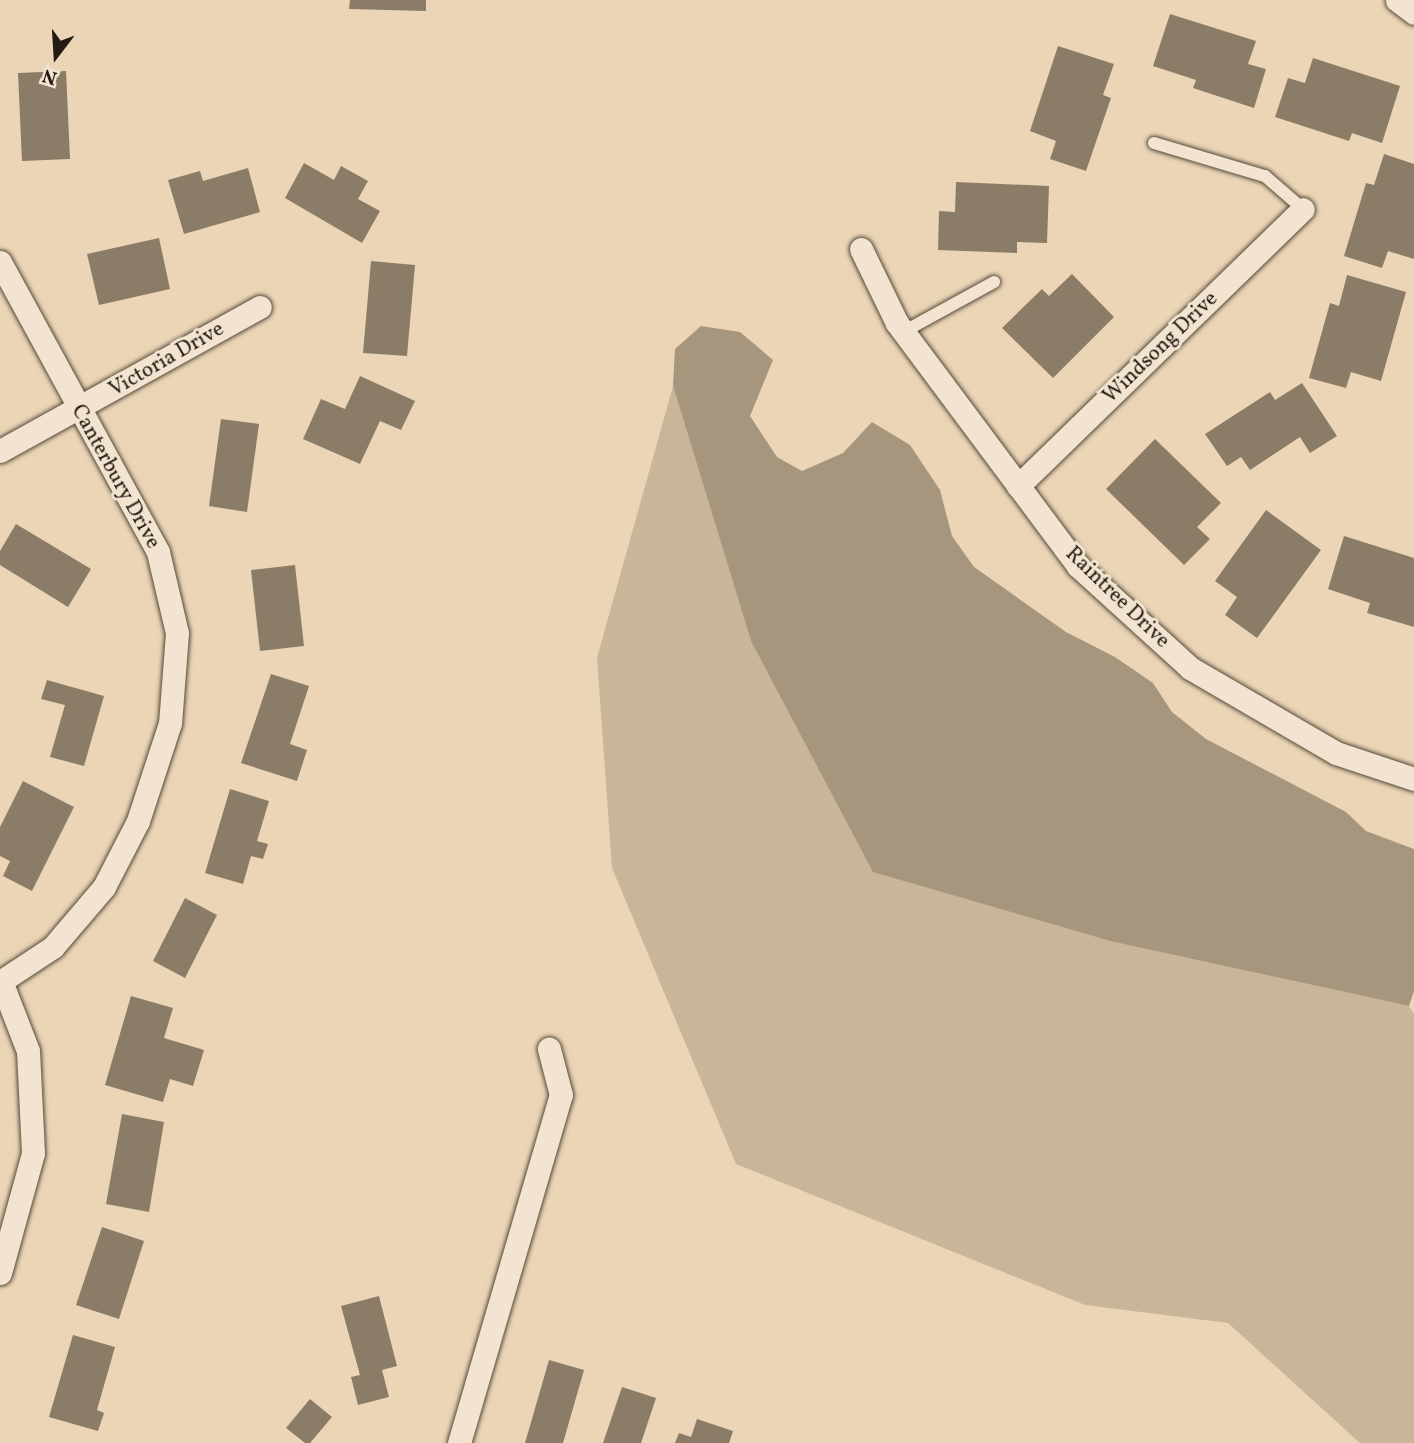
<!DOCTYPE html>
<style>
body{margin:0}
#map{position:relative;width:1414px;height:1443px;overflow:hidden;background:#ebd5b6;font-family:Vollkorn,serif}
div>[style]{position:absolute}
[style*='--x']{left:calc(var(--x)*1px);top:calc(var(--y)*1px);width:calc(var(--w)*1px);rotate:calc(var(--a)*1deg)}
.green>*{inset:0;background:#c9b59a}
.water>*{inset:0;background:#a7967e}
.building>*{inset:0;background:#8b7c67}
.roads{filter:drop-shadow(0 0 2px #554a3b) drop-shadow(0 0 2px #554a3b)}
.lane>*{height:12px;margin:-6px;padding:0 6px;transform-origin:6px;border-radius:6px;background:#f2e4d0}
.street>*{height:23px;margin:-11.5px;padding:0 11.5px;transform-origin:11.5px;border-radius:11.5px;background:#f2e4d0}
span{translate:-50% -50%;white-space:nowrap;text-align:center;line-height:1.15;-webkit-text-stroke:6px #f2e4d0;paint-order:stroke}
.street-label{font-size:21px;color:#231b12}
.north{position:absolute;left:21px;top:21px;width:70px;height:70px;-webkit-text-stroke:5px #f2e4d0;paint-order:stroke;rotate:197deg;font-size:19px;font-weight:700;line-height:28px;text-align:center;color:#231b12}
.north::after{content:'';display:block;margin:auto;width:24px;height:32px;background:#231b12;clip-path:polygon(50% 0,100% 100%,50% 72%,0 100%)}
</style>
<div id="map">
<div class="green">
<i style="clip-path:polygon(673px 386px,751px 641px,1114px 942px,1409px 1006px,1414px 1014px,1414px 1443px,1360px 1443px,1228px 1323px,1085px 1305px,736px 1164px,612px 868px,597px 658px)"></i>
</div>
<div class="water">
<i style="clip-path:polygon(701px 326px,740px 332px,773px 360px,750px 416px,777px 457px,802px 471px,843px 453px,872px 422px,910px 445px,940px 490px,952px 536px,974px 567px,1066px 632px,1115px 657px,1153px 683px,1172px 712px,1206px 739px,1346px 812px,1366px 831px,1414px 849px,1414px 991px,1409px 1006px,1114px 942px,873px 872px,751px 641px,673px 386px,675px 349px)"></i>
</div>
<div class="building">
<i style="clip-path:polygon(350px 0,426px 0,426px 11px,349px 9px)"></i>
<i style="clip-path:polygon(1170px 14px,1256px 41px,1248px 64px,1266px 69px,1254px 108px,1193px 88px,1196px 80px,1153px 66px)"></i>
<i style="clip-path:polygon(1058px 46px,1114px 64px,1103px 95px,1111px 98px,1086px 171px,1050px 159px,1056px 141px,1030px 131px)"></i>
<i style="clip-path:polygon(1313px 58px,1400px 86px,1382px 143px,1352px 133px,1349px 141px,1275px 117px,1288px 78px,1305px 83px)"></i>
<i style="clip-path:polygon(66px 71px,70px 159px,22px 161px,18px 73px)"></i>
<i style="clip-path:polygon(1384px 154px,1414px 164px,1414px 259px,1388px 251px,1382px 268px,1344px 256px,1366px 183px,1374px 185px)"></i>
<i style="clip-path:polygon(304px 163px,334px 180px,341px 166px,368px 181px,358px 199px,380px 211px,362px 243px,285px 198px)"></i>
<i style="clip-path:polygon(248px 168px,260px 212px,184px 234px,168px 180px,200px 171px,203px 181px)"></i>
<i style="clip-path:polygon(956px 182px,1049px 186px,1047px 243px,1017px 242px,1017px 253px,938px 250px,939px 211px,955px 212px)"></i>
<i style="clip-path:polygon(159px 238px,170px 289px,99px 305px,87px 254px)"></i>
<i style="clip-path:polygon(371px 261px,415px 265px,407px 356px,363px 353px)"></i>
<i style="clip-path:polygon(1072px 274px,1114px 317px,1053px 378px,1002px 328px,1042px 289px,1049px 296px)"></i>
<i style="clip-path:polygon(1347px 275px,1406px 292px,1381px 381px,1351px 372px,1346px 388px,1309px 378px,1330px 303px,1339px 306px)"></i>
<i style="clip-path:polygon(360px 376px,415px 401px,401px 430px,380px 421px,360px 464px,303px 439px,321px 399px,345px 409px)"></i>
<i style="clip-path:polygon(1302px 383px,1337px 436px,1310px 453px,1300px 437px,1250px 470px,1241px 457px,1227px 466px,1205px 434px,1270px 392px,1275px 400px)"></i>
<i style="clip-path:polygon(221px 419px,259px 424px,247px 512px,209px 506px)"></i>
<i style="clip-path:polygon(1155px 439px,1221px 503px,1197px 527px,1210px 539px,1184px 565px,1106px 489px)"></i>
<i style="clip-path:polygon(1266px 510px,1321px 550px,1257px 638px,1225px 615px,1237px 597px,1215px 581px)"></i>
<i style="clip-path:polygon(16px 524px,91px 569px,68px 607px,0 565px,0 551px)"></i>
<i style="clip-path:polygon(1344px 536px,1414px 558px,1414px 627px,1367px 613px,1370px 603px,1328px 589px)"></i>
<i style="clip-path:polygon(295px 565px,304px 646px,260px 651px,251px 570px)"></i>
<i style="clip-path:polygon(271px 674px,309px 686px,290px 744px,307px 750px,297px 781px,241px 763px)"></i>
<i style="clip-path:polygon(47px 680px,104px 696px,84px 766px,50px 757px,65px 705px,41px 699px)"></i>
<i style="clip-path:polygon(23px 781px,74px 807px,32px 891px,3px 876px,10px 861px,0 856px,0 827px)"></i>
<i style="clip-path:polygon(230px 789px,269px 801px,257px 841px,268px 844px,263px 859px,251px 856px,243px 884px,205px 873px)"></i>
<i style="clip-path:polygon(185px 898px,217px 915px,185px 978px,153px 961px)"></i>
<i style="clip-path:polygon(131px 996px,173px 1008px,164px 1038px,204px 1050px,193px 1086px,170px 1079px,163px 1102px,105px 1085px)"></i>
<i style="clip-path:polygon(122px 1114px,164px 1122px,149px 1212px,106px 1204px)"></i>
<i style="clip-path:polygon(102px 1227px,144px 1241px,119px 1319px,76px 1305px)"></i>
<i style="clip-path:polygon(379px 1296px,397px 1366px,382px 1370px,389px 1397px,358px 1405px,351px 1377px,360px 1375px,341px 1306px)"></i>
<i style="clip-path:polygon(73px 1335px,115px 1347px,97px 1410px,104px 1413px,98px 1431px,49px 1417px)"></i>
<i style="clip-path:polygon(549px 1360px,584px 1370px,563px 1443px,525px 1443px)"></i>
<i style="clip-path:polygon(622px 1387px,656px 1398px,641px 1443px,603px 1443px)"></i>
<i style="clip-path:polygon(310px 1399px,332px 1417px,310px 1443px,305px 1443px,286px 1428px)"></i>
<i style="clip-path:polygon(697px 1419px,733px 1431px,729px 1443px,675px 1443px,679px 1433px,691px 1437px)"></i>
</div>
<div class="roads">
<div class="lane">
<i style="--x:1154;--y:143;--w:116;--a:16.6"></i>
<i style="--x:1265;--y:176;--w:50;--a:41"></i>
<i style="--x:903;--y:332;--w:104;--a:-28.8"></i>
</div>
<div class="street">
<i style="--x:1397;--y:0;--w:21;--a:37"></i>
<i style="--x:861;--y:249;--w:82;--a:64.1"></i>
<i style="--x:897;--y:323;--w:303;--a:53.3"></i>
<i style="--x:1078;--y:566;--w:151;--a:42.3"></i>
<i style="--x:1190;--y:668;--w:169;--a:30.2"></i>
<i style="--x:1336;--y:753;--w:82;--a:18.4"></i>
<i style="--x:0;--y:262;--w:330;--a:61.4"></i>
<i style="--x:158;--y:552;--w:83;--a:76.8"></i>
<i style="--x:177;--y:633;--w:90;--a:94.4"></i>
<i style="--x:170;--y:723;--w:103;--a:108.1"></i>
<i style="--x:138;--y:821;--w:74;--a:117.3"></i>
<i style="--x:104;--y:887;--w:79;--a:130.4"></i>
<i style="--x:53;--y:947;--w:64;--a:146.6"></i>
<i style="--x:0;--y:451;--w:297;--a:-29"></i>
<i style="--x:1018;--y:486;--w:397;--a:-44.2"></i>
<i style="--x:0;--y:1273;--w:124;--a:-74.6"></i>
<i style="--x:33;--y:1153;--w:102;--a:-92.8"></i>
<i style="--x:28;--y:1051;--w:75;--a:-111.1"></i>
<i style="--x:459;--y:1443;--w:363;--a:-73.7"></i>
<i style="--x:561;--y:1095;--w:48;--a:-104.6"></i>
</div>
</div>
<div class="street-label">
<span style="left:1161px;top:348px;rotate:-44deg">Windsong Drive</span>
<span style="left:167px;top:360px;rotate:-30deg">Victoria Drive</span>
<span style="left:115px;top:477px;rotate:61deg">Canterbury Drive</span>
<span style="left:1117px;top:598px;rotate:44deg">Raintree Drive</span>
</div>
<div class="north">N</div>
</div>
